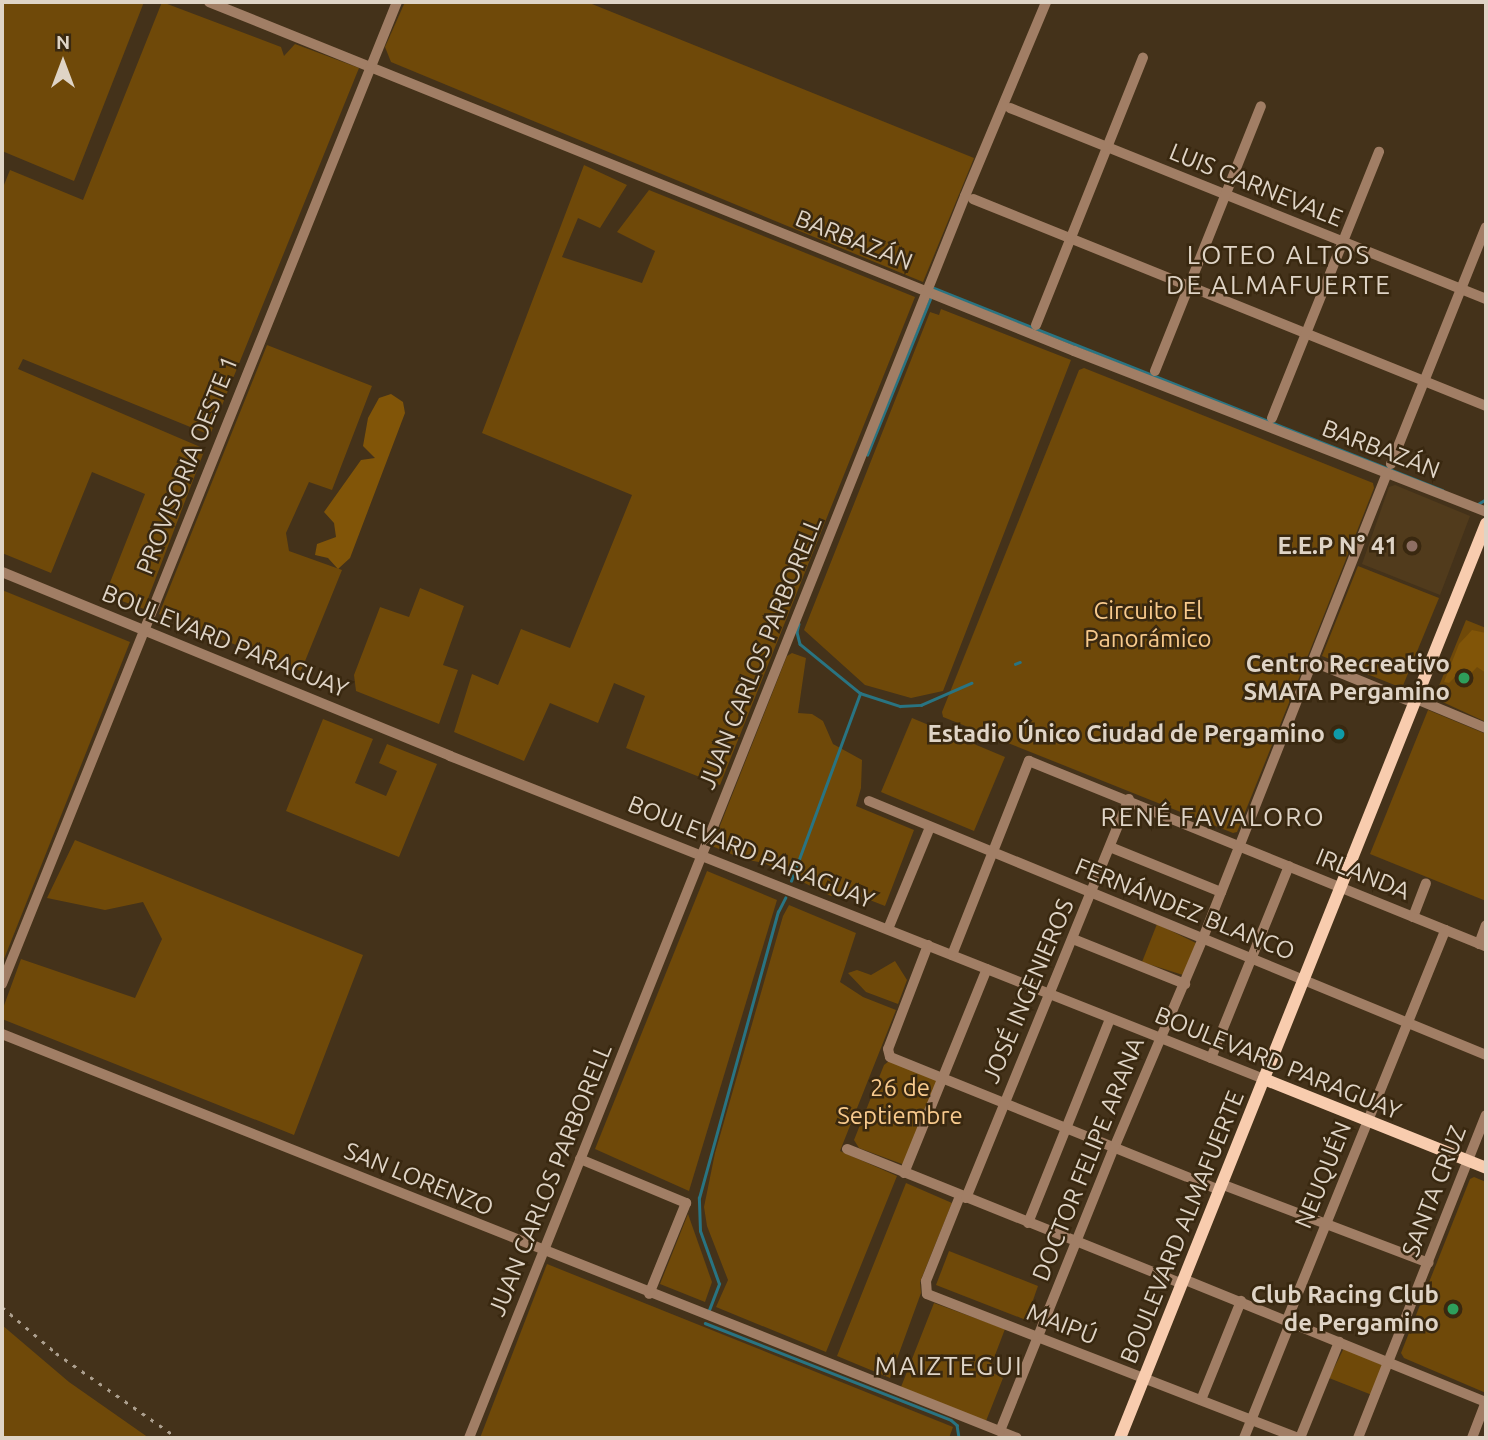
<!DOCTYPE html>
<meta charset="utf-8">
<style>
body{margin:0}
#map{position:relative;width:1488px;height:1440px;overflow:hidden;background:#44321a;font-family:Ubuntu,sans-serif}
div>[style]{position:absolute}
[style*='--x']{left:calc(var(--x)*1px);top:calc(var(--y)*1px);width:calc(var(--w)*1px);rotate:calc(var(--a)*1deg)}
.built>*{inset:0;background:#513b1c}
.green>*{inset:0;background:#6f4909}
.forest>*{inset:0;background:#815508}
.stream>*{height:2.5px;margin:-1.25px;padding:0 1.25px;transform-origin:1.25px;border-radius:1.25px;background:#297482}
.minor>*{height:10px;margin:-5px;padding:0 5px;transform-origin:5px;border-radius:5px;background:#a17e65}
.major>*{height:12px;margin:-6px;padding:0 6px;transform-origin:6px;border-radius:6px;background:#f8ccae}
.rail>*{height:2.5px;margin-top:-1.25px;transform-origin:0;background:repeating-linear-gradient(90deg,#ac9f8e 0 3.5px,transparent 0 10.5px)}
.dots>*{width:19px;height:19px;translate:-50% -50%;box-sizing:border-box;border:4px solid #392810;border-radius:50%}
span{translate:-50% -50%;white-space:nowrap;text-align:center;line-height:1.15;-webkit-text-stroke:5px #392810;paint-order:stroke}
.street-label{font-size:24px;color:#dfd4c6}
.poi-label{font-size:24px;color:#dfd4c6;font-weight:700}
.right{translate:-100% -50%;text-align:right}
.park-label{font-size:24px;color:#f8ca8d}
.neighbourhood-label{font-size:26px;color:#dfd4c6;letter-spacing:2px}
.frame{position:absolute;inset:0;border:4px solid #dfd4c6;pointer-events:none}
.north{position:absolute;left:28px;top:28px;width:70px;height:70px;-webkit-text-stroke:5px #392810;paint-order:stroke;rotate:0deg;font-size:19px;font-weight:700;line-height:28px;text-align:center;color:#dfd4c6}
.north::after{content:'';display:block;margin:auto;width:24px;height:32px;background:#dfd4c6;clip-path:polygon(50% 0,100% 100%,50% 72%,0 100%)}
</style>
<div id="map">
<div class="built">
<i style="clip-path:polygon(1395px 485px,1470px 516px,1440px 595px,1362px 564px,1389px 487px)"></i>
</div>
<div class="green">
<i style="clip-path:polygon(2px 2px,144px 2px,74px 181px,2px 151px)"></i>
<i style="clip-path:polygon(162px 2px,281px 47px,284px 56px,295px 44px,359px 68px,210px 435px,23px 359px,18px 369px,205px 449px,144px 609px,105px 595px,145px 494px,92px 472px,51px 573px,2px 553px,2px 190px,10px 170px,83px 200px)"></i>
<i style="clip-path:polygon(405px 2px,587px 2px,974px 158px,923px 282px,391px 62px,385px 47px)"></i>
<i style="clip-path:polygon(584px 165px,627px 185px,600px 228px,578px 218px,562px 257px,642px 283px,655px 251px,617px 232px,649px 190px,915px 297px,720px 785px,626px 748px,645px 696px,614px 683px,598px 723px,550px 703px,524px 761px,454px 732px,472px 674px,498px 685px,521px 629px,570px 648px,632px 495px,482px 433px)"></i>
<i style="clip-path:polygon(941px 309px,1071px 360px,943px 691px,911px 698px,865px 685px,804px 630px,930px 312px,939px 315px)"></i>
<i style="clip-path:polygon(267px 345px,372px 386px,332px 490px,309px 482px,286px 533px,289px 551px,342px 570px,301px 671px,159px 614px)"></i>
<i style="clip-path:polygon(1084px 368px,1373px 483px,1374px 488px,1309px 653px,1237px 832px,1233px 833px,943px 717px,942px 712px,1079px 370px)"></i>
<i style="clip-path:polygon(1358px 566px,1439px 598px,1402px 688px,1322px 656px)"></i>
<i style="clip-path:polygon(420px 588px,464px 606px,443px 665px,458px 670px,439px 724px,356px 691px,354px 675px,380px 607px,409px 617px)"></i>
<i style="clip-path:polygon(2px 590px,130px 642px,2px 964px)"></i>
<i style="clip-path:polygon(1466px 620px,1486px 628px,1486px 722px,1434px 698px)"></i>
<i style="clip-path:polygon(792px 653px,806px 658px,798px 713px,812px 714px,823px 721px,833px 744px,862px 760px,861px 788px,856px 806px,914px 830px,885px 906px,857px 895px,831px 896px,764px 863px,743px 859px,712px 846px,787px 656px)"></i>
<i style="clip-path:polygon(1428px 710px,1486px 734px,1486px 901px,1370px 854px)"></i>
<i style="clip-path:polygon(912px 718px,1005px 757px,974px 831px,881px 792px)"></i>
<i style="clip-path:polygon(323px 719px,373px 739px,355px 783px,386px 796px,397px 771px,379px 763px,387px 744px,437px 764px,399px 857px,286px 811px)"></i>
<i style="clip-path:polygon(75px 840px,363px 955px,294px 1135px,2px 1019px,2px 1011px,21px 959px,135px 998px,162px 939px,143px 902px,105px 910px,47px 898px)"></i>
<i style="clip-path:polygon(707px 871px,777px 900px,689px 1191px,595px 1149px)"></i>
<i style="clip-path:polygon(789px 905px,856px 933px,840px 982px,863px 997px,896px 1010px,840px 1151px,897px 1176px,826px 1352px,716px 1307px,728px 1280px,707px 1226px,704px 1207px,715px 1153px,783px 916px)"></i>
<i style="clip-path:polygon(1157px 924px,1196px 943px,1183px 975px,1142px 962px)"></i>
<i style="clip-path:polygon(895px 961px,907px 980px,898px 1004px,866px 992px,848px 973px,857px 970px,871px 975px)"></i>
<i style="clip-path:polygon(889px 1061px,937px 1080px,907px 1163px,902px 1164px,859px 1148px,854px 1140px,884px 1065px)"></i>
<i style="clip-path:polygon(1474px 1177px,1486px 1182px,1486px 1393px,1404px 1358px,1401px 1353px,1470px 1179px)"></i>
<i style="clip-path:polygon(906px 1183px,952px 1203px,920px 1282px,921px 1293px,890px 1378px,837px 1356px)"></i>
<i style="clip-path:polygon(688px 1214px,712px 1282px,705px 1302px,660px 1284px)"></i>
<i style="clip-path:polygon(949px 1251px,1038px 1286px,1026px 1320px,936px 1285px)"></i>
<i style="clip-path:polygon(547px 1264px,953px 1427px,949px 1438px,480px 1438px)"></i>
<i style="clip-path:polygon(934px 1303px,1005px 1329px,989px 1371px,1003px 1378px,986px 1421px,901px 1387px)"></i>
<i style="clip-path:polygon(2px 1325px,69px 1382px,149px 1438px,2px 1438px)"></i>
<i style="clip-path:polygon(1344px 1348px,1382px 1365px,1372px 1395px,1329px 1378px)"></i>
</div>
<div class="forest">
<i style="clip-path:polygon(391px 394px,403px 402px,405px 413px,350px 558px,338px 569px,328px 558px,315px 555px,317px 544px,336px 537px,334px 523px,324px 512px,361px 460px,375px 458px,363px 446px,368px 418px,379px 398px)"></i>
<i style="clip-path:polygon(1472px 630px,1486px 633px,1486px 673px,1477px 667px,1465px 680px,1455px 677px,1449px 683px,1444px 682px,1459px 644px)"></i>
</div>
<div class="stream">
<i style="--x:934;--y:288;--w:547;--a:21.68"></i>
<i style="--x:867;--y:455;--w:168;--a:-68"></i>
<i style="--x:1478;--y:504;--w:9;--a:-32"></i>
<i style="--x:799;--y:624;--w:8;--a:104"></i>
<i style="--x:797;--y:632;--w:12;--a:76"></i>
<i style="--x:800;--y:644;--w:77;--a:39.2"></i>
<i style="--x:1015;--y:664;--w:5;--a:-22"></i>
<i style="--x:791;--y:881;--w:200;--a:-69.8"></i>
<i style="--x:860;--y:693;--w:42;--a:18"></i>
<i style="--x:900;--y:706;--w:21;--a:-3"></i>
<i style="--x:921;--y:705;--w:55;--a:-23.7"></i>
<i style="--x:709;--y:1310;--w:28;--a:-69"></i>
<i style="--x:719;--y:1284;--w:56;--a:-109.7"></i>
<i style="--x:700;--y:1231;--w:33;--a:-92"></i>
<i style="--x:699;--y:1198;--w:297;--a:-74.6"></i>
<i style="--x:778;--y:912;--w:16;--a:-63"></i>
<i style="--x:705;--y:1323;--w:264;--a:21.5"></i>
<i style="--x:951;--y:1420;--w:8;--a:40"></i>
<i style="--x:957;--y:1425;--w:13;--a:81"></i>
</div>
<div class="minor">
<i style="--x:209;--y:2;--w:933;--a:21.97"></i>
<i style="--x:1074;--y:351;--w:442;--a:21.3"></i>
<i style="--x:1010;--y:108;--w:513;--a:21.86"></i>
<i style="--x:973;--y:199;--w:553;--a:21.97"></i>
<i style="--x:1036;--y:325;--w:288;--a:-68.2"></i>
<i style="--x:1155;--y:371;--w:285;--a:-68.2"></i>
<i style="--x:1272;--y:418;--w:287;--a:-68.1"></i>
<i style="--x:1391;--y:464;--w:255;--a:-68.2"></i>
<i style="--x:2;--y:572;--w:484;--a:22.3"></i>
<i style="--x:450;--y:756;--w:876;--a:21.64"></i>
<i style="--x:1314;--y:662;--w:108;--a:22.3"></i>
<i style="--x:1416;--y:699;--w:76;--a:22.5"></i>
<i style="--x:869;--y:801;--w:667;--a:22.38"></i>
<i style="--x:1110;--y:847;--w:120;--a:22.1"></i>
<i style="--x:1413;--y:917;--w:36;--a:-69"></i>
<i style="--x:888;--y:929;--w:110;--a:-67.6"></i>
<i style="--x:1073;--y:939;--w:121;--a:21.9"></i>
<i style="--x:1479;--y:944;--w:20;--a:-70"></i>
<i style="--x:928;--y:945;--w:111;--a:111"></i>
<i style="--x:888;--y:1049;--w:8;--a:76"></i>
<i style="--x:890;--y:1057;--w:355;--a:22"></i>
<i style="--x:952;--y:955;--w:209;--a:-68.4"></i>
<i style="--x:1029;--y:761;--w:493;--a:22.1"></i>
<i style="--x:2;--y:984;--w:1058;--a:-68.09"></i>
<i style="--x:2;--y:1034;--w:1092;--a:21.7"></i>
<i style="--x:1211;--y:1058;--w:207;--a:-67.9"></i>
<i style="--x:847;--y:1149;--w:360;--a:21.9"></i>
<i style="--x:580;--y:1159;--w:115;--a:22.5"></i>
<i style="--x:686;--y:1203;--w:98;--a:112.1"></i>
<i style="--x:904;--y:1173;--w:220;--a:-67.9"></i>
<i style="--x:1221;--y:1184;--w:222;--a:20.8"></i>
<i style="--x:960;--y:1196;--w:92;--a:111.8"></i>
<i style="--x:926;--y:1281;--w:13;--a:86"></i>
<i style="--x:927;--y:1294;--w:398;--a:21.2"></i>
<i style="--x:966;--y:1198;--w:431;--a:-67.8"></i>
<i style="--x:1028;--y:1223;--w:220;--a:-68.1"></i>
<i style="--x:1183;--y:1279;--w:327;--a:22.1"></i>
<i style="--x:1287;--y:1320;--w:421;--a:-67.9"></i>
<i style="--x:1201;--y:1400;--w:107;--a:-68"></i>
<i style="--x:1000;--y:1431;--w:305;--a:-68.1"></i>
<i style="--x:1114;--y:1148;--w:228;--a:-67"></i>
<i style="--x:1203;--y:938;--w:500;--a:-68.41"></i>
<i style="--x:469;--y:1438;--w:1337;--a:-68.23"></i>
<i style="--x:965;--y:196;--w:210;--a:-67.3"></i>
<i style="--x:1244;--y:1438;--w:126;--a:-68.1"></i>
<i style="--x:1300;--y:1438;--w:104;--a:-67.9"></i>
<i style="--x:1358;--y:1438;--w:347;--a:-68.4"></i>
<i style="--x:1472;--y:1438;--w:39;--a:-69"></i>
</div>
<div class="major">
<i style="--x:1264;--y:1079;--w:239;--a:21.8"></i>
<i style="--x:1120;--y:1438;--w:985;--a:-68.18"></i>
</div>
<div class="rail">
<i style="--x:2;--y:1307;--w:71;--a:40.4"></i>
<i style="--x:56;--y:1353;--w:149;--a:34.9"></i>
</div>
<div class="dots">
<i style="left:1412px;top:546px;background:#8d6e63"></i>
<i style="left:1464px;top:678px;background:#2e9e5b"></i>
<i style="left:1339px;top:734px;background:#0f9aa8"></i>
<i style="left:1453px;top:1309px;background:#2e9e5b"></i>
</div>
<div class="street-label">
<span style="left:1256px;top:185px;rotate:22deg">LUIS CARNEVALE</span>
<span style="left:854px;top:240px;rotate:22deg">BARBAZÁN</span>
<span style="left:1381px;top:449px;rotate:21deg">BARBAZÁN</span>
<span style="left:187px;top:465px;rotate:-68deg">PROVISORIA OESTE 1</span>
<span style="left:225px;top:641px;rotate:22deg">BOULEVARD PARAGUAY</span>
<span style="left:760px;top:653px;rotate:-68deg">JUAN CARLOS PARBORELL</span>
<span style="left:751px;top:852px;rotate:22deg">BOULEVARD PARAGUAY</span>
<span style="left:1363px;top:874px;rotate:22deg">IRLANDA</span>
<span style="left:1185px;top:909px;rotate:22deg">FERNÁNDEZ BLANCO</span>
<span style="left:1028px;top:991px;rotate:-67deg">JOSÉ INGENIEROS</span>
<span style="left:1278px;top:1063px;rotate:22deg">BOULEVARD PARAGUAY</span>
<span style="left:1088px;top:1159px;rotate:-68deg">DOCTOR FELIPE ARANA</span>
<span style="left:1323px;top:1175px;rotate:-68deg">NEUQUÉN</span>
<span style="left:419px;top:1179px;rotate:22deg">SAN LORENZO</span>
<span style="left:550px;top:1180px;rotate:-68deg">JUAN CARLOS PARBORELL</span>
<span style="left:1434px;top:1191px;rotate:-69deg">SANTA CRUZ</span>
<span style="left:1182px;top:1227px;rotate:-68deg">BOULEVARD ALMAFUERTE</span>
<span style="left:1062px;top:1324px;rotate:21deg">MAIPÚ</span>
</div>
<div class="poi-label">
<span class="right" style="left:1398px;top:546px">E.E.P N° 41</span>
<span class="right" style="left:1450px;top:678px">Centro Recreativo<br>SMATA Pergamino</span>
<span class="right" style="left:1325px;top:734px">Estadio Único Ciudad de Pergamino</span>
<span class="right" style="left:1439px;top:1309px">Club Racing Club<br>de Pergamino</span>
</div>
<div class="park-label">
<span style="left:1148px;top:625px">Circuito El<br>Panorámico</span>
<span style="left:900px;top:1102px">26 de<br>Septiembre</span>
</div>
<div class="neighbourhood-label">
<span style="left:1279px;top:270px">LOTEO ALTOS<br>DE ALMAFUERTE</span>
<span style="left:1213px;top:817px">RENÉ FAVALORO</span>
<span style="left:949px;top:1366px">MAIZTEGUI</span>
</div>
<div class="frame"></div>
<div class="north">N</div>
</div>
